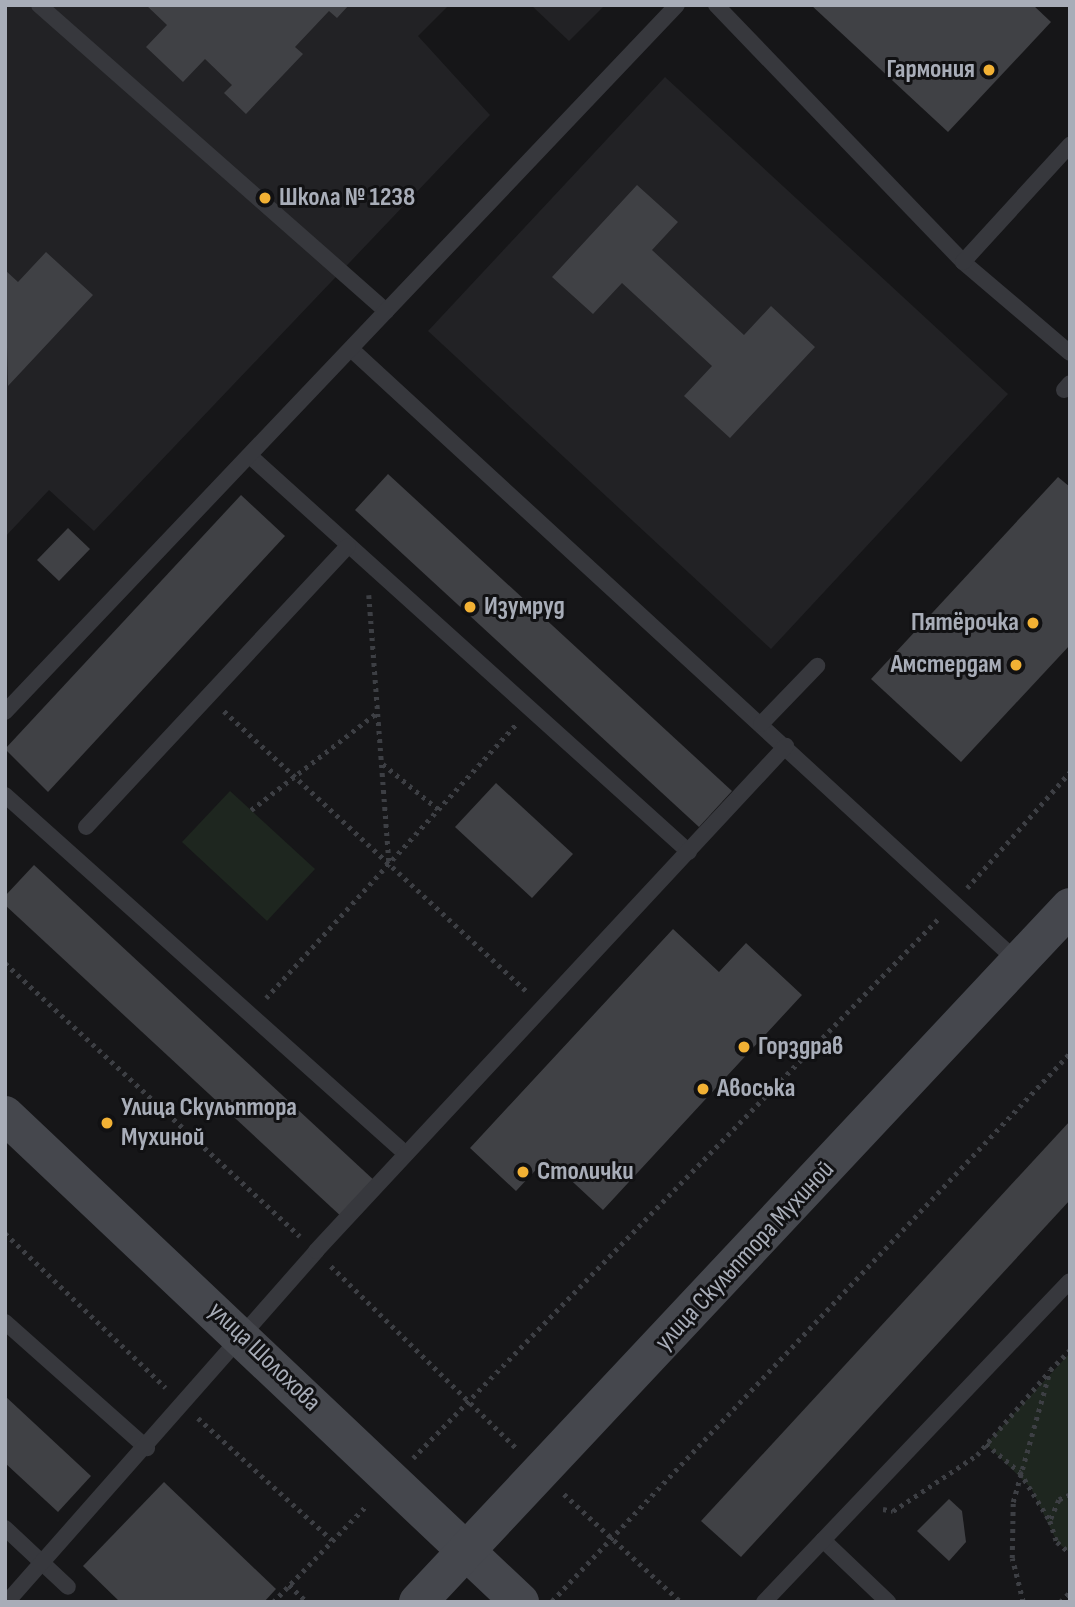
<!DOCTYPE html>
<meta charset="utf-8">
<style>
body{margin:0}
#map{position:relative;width:1075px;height:1607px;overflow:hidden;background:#161618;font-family:"Sofia Sans Condensed",sans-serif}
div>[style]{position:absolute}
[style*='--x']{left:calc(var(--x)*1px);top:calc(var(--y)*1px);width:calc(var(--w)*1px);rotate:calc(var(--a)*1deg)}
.built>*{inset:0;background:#222225}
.green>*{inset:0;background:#1e261f}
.building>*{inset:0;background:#404145}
.path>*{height:4.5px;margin-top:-2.25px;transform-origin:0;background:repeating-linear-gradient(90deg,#3d3f44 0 3.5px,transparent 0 8.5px)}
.lane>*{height:16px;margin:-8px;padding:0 8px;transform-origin:8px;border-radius:8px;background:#37383d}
.secondary>*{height:38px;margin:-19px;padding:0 19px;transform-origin:19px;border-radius:19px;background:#45474d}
.dots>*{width:19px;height:19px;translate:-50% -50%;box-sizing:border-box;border:4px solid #111113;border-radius:50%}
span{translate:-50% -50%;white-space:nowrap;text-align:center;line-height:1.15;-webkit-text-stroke:6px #111113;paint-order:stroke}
.poi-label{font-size:26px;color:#a8adb8;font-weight:700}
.right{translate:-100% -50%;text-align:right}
.left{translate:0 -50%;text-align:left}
.street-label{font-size:26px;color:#a8adb8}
.frame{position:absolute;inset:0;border:7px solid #a8adb8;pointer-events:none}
</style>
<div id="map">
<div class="built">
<i style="clip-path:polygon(5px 5px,449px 5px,418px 36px,490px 115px,94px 531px,49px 490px,5px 537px)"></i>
<i style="clip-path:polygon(531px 5px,605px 5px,569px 41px)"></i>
<i style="clip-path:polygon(665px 77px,1008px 394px,771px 649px,428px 331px)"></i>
</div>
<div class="green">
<i style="clip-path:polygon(230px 791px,315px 869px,267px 921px,182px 842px)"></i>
<i style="clip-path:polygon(1070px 1353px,1070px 1553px,1057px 1542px,1031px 1488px,986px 1444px)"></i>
</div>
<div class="building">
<i style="clip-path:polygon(146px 5px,349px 5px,337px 18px,329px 11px,295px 47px,303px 54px,246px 114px,224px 93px,232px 85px,205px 59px,183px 82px,146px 47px,167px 25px)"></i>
<i style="clip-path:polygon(811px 5px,1033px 5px,1051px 22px,948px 132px)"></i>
<i style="clip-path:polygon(637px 185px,678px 222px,652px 250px,744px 335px,771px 306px,815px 347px,730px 438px,684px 396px,712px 366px,622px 283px,593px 314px,552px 277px)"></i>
<i style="clip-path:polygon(46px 252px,93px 295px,8px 386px,5px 270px,18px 282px)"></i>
<i style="clip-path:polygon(388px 474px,732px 791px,699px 827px,355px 510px)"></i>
<i style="clip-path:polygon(1058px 477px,1070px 487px,1070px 645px,961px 762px,871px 679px)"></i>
<i style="clip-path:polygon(241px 495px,285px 536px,48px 792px,5px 749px)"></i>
<i style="clip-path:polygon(68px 528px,90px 549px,59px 581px,37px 560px)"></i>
<i style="clip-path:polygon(496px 783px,573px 854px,532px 898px,455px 827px)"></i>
<i style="clip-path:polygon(34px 865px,377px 1183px,344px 1219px,5px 905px,5px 896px)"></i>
<i style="clip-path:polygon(673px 929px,719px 972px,746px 943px,802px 995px,603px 1210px,547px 1158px,516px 1191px,470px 1148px)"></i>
<i style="clip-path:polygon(1070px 1121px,1070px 1200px,741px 1557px,701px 1521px)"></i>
<i style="clip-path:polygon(5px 1396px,91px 1476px,58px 1512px,5px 1463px)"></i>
<i style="clip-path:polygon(164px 1482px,276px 1589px,264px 1602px,120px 1602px,83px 1566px)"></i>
<i style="clip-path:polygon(949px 1499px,962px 1511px,966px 1542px,949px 1561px,917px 1531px)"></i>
</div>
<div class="path">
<i style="--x:369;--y:595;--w:270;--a:85.7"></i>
<i style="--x:224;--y:711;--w:415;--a:42.8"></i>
<i style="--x:383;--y:764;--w:71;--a:39.3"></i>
<i style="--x:251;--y:810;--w:160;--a:-37.7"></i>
<i style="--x:967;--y:888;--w:155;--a:-48.4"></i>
<i style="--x:5;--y:963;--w:402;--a:42.8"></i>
<i style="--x:266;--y:998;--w:372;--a:-47.6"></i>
<i style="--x:5;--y:1233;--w:223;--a:43.9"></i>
<i style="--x:331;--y:1266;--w:261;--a:44.5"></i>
<i style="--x:198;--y:1418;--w:181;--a:42.3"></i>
<i style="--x:986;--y:1444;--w:44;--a:39.5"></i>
<i style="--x:1020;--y:1472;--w:57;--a:58.5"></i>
<i style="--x:413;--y:1458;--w:754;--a:-45.75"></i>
<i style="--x:564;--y:1494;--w:159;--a:42.7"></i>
<i style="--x:1070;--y:1495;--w:12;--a:156"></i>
<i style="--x:1059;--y:1500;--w:23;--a:113"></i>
<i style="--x:1050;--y:1521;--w:22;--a:72"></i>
<i style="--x:1057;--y:1542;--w:17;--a:40"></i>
<i style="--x:883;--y:1509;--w:10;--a:11"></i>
<i style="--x:893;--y:1511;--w:101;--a:-33.7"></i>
<i style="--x:977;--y:1455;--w:107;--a:-49.2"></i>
<i style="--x:289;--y:1585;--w:25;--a:43"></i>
<i style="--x:552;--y:1601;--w:754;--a:-46.61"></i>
<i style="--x:273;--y:1602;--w:136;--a:-45.9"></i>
<i style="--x:1023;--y:1602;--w:45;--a:-104"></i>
<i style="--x:1012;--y:1558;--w:56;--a:-89"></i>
<i style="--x:1013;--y:1502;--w:137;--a:-74.3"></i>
<i style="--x:1050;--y:1370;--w:28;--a:-45"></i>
<i style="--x:1060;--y:1602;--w:14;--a:-45"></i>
</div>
<div class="lane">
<i style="--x:39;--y:5;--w:463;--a:41.4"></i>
<i style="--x:716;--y:5;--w:356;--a:46.1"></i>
<i style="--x:963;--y:262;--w:140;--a:40.4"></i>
<i style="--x:963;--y:262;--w:159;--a:-47.6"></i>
<i style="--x:351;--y:349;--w:906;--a:42.58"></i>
<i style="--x:1064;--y:390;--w:9;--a:-49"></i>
<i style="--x:250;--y:456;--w:591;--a:42.05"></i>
<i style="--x:5;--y:712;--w:975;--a:-46.45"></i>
<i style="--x:761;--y:724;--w:81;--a:-46"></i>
<i style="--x:5;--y:795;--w:538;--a:41.84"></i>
<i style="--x:86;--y:827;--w:384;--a:-47"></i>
<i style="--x:5;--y:1322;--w:190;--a:41.6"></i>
<i style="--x:5;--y:1528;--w:86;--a:43.1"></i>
<i style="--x:823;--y:1540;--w:90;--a:43.6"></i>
<i style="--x:7;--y:1602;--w:468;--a:-48.6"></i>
<i style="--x:316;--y:1251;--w:690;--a:-47.06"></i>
<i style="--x:764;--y:1602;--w:443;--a:-46.4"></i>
</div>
<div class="secondary">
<i style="--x:5;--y:1115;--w:709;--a:43.4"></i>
<i style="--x:418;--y:1602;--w:953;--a:-46.83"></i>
</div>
<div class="dots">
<i style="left:989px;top:70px;background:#f2b134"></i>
<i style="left:265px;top:198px;background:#f2b134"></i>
<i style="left:470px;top:607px;background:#f2b134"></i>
<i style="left:1033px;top:623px;background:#f2b134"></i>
<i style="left:1016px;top:665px;background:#f2b134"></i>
<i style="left:744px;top:1047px;background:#f2b134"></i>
<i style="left:703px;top:1089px;background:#f2b134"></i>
<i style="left:107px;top:1123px;background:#f2b134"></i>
<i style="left:523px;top:1172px;background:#f2b134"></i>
</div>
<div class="poi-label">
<span class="right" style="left:975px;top:70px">Гармония</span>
<span class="left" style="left:279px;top:198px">Школа № 1238</span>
<span class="left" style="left:484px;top:607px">Изумруд</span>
<span class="right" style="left:1019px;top:623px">Пятёрочка</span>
<span class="right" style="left:1002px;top:665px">Амстердам</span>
<span class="left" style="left:758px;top:1047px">Горздрав</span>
<span class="left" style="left:717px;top:1089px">Авоська</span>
<span class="left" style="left:121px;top:1123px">Улица Скульптора<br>Мухиной</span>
<span class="left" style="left:537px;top:1172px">Столички</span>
</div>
<div class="street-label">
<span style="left:745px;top:1256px;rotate:-47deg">улица Скульптора Мухиной</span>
<span style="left:264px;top:1357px;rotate:44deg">улица Шолохова</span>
</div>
<div class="frame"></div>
</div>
